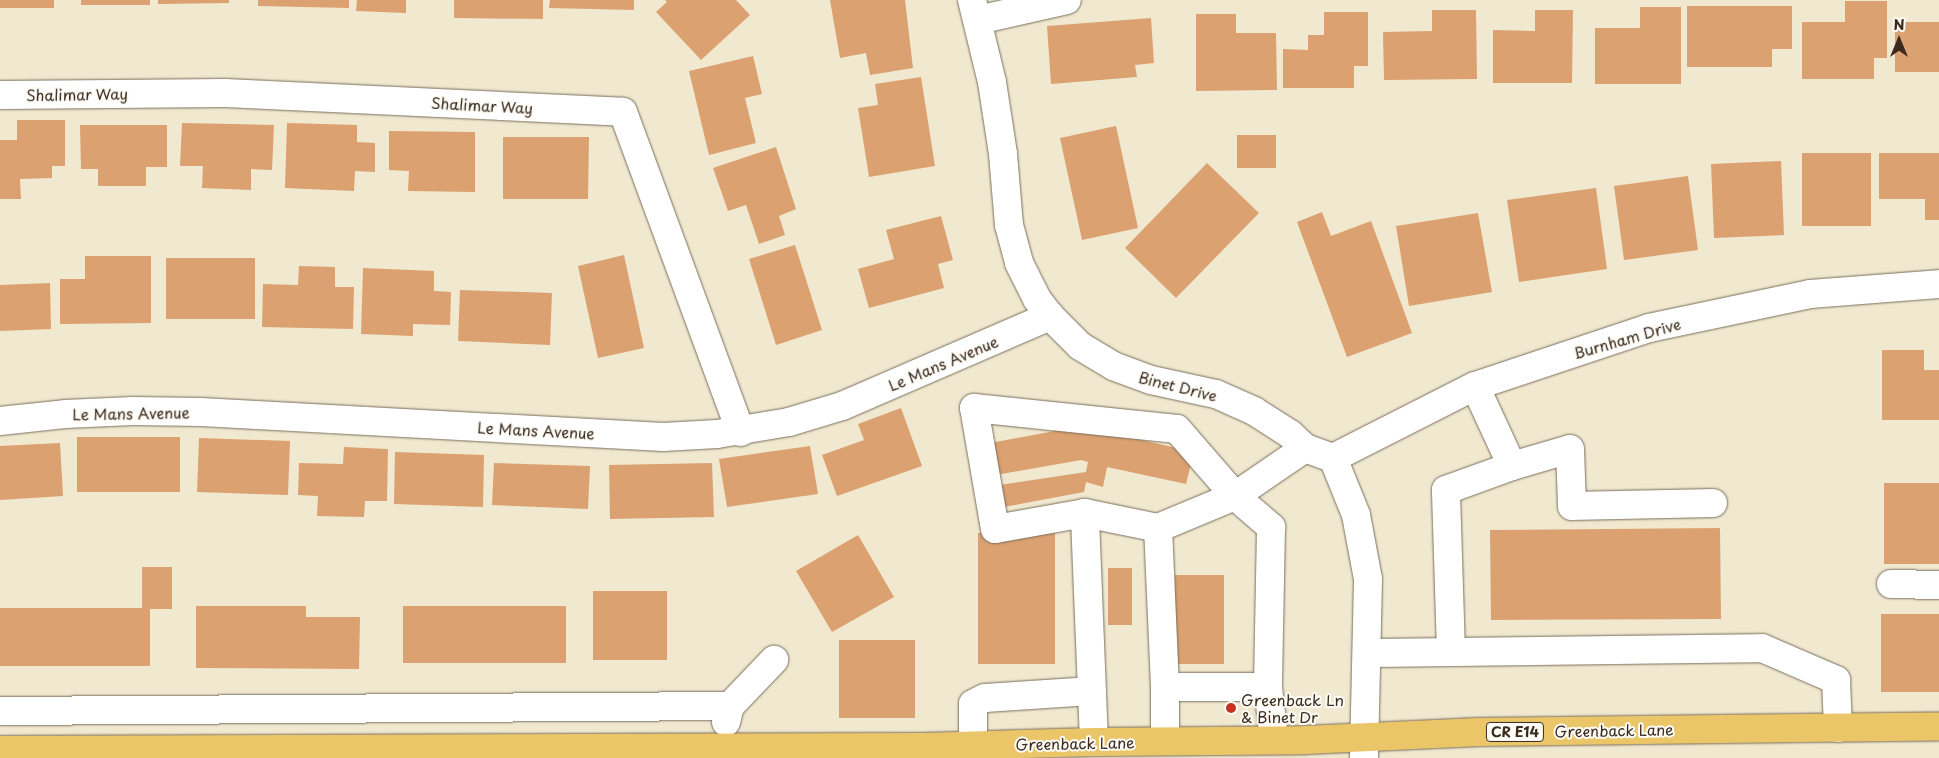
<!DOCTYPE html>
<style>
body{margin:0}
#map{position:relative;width:1939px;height:758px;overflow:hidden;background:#f0e9cf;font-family:"Playpen Sans",sans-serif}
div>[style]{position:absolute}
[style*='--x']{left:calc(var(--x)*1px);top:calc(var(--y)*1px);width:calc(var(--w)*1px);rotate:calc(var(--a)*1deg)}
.building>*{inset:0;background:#dba170}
.roads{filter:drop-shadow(0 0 1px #7a6d5c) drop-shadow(0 0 1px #7a6d5c)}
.minor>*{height:28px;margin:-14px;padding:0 14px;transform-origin:14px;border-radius:14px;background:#fff}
.major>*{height:28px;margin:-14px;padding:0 14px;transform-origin:14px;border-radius:14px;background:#ebc669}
.dots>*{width:14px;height:14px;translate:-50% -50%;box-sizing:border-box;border:2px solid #fdfcf7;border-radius:50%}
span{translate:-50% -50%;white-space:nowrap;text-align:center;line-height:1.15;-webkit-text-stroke:4px #fdfcf7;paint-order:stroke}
.shield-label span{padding:1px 4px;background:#fdfcf7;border:1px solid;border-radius:4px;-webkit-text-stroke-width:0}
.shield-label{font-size:14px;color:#3b2a1e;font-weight:700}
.street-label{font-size:15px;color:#3b2a1e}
.poi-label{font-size:15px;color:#3b2a1e}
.left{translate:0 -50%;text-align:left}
.north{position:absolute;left:1874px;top:15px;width:50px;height:50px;-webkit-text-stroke:4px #fdfcf7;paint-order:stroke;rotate:0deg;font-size:14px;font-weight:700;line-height:20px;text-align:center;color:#3b2a1e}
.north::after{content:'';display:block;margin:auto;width:18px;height:22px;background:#3b2a1e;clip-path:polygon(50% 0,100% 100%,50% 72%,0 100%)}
</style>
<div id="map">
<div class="building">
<i style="clip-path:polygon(0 0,54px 0,54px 8px,0 8px)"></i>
<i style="clip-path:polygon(81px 0,150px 0,150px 5px,81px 5px)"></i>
<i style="clip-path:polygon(158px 0,229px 0,229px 3px,158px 4px)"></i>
<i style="clip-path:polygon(258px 0,349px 0,349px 8px,258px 6px)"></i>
<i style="clip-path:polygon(357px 0,406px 0,406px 13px,356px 11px)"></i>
<i style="clip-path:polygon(454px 0,543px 0,543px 19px,454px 18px)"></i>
<i style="clip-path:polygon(550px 0,634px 0,634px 10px,549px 8px)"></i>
<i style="clip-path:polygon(665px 0,736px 0,750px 15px,701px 60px,656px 12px,667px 2px)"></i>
<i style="clip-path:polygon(830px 0,905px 0,913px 68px,870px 75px,866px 53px,840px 58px)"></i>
<i style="clip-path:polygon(1845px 1px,1887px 1px,1887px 58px,1874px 58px,1874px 79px,1802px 79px,1802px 22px,1845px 22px)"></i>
<i style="clip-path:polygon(1687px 6px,1792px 6px,1792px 49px,1772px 49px,1772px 67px,1687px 67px)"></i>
<i style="clip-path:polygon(1640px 7px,1681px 7px,1681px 84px,1595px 84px,1595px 28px,1640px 28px)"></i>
<i style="clip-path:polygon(1432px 10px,1476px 10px,1477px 79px,1384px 80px,1383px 32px,1432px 31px)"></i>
<i style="clip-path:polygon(1535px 10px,1573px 10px,1572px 83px,1493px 83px,1493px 30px,1535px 31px)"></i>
<i style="clip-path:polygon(1324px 12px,1368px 12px,1368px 66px,1354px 66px,1354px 88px,1283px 88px,1283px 49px,1308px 50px,1308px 35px,1324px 35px)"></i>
<i style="clip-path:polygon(1196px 14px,1236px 14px,1236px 33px,1276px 33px,1277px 90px,1196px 91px)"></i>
<i style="clip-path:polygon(1151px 18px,1154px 63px,1135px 65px,1137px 77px,1051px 84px,1047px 26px)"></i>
<i style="clip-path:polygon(1895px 22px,1939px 22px,1939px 72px,1895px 72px)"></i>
<i style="clip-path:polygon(753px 56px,762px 94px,745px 98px,756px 143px,709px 155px,689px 71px)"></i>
<i style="clip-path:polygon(921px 77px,935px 166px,869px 177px,858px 108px,878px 105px,875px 84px)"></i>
<i style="clip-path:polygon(17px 120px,65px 120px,65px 166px,52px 166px,52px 178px,20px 179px,21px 199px,0 199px,0 140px,17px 140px)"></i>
<i style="clip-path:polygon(182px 123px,274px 125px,272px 170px,251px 169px,251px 190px,202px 188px,203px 166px,180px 166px)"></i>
<i style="clip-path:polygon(287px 123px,357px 125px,357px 142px,375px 143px,375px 172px,355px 171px,354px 191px,285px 188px)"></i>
<i style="clip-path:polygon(80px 125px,167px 125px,167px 167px,146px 167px,146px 186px,98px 186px,98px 169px,81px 169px)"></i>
<i style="clip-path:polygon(1116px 126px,1138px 228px,1082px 240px,1060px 138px)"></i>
<i style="clip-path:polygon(389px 131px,475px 132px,475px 192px,408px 191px,409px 171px,389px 170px)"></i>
<i style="clip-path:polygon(1237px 135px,1276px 135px,1276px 168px,1237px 168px)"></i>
<i style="clip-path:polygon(503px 137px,589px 137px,588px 199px,503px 199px)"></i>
<i style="clip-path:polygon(776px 147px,796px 209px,779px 216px,785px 235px,759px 244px,746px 205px,728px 211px,713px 168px)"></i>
<i style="clip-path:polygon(1802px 153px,1871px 153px,1871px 226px,1802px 226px)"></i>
<i style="clip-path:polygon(1879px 153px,1939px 153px,1939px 220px,1925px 220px,1925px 199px,1879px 199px)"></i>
<i style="clip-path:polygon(1781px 161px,1784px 235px,1714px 238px,1711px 164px)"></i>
<i style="clip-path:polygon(1207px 163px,1259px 213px,1176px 298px,1125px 248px)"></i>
<i style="clip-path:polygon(1688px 176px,1698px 250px,1624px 260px,1614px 186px)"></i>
<i style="clip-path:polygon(1596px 188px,1607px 269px,1519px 282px,1507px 200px)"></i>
<i style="clip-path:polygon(1322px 212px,1331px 236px,1371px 221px,1412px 333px,1347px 357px,1297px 222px)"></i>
<i style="clip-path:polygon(1478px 213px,1492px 292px,1409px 306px,1396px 226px)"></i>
<i style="clip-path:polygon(941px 216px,953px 260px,938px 264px,944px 288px,869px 308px,858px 269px,894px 259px,886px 230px)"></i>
<i style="clip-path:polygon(795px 245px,822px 330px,776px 345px,749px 259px)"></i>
<i style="clip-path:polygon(624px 255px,644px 348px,598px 358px,578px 266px)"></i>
<i style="clip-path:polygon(85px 256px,151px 256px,151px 323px,60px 324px,60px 279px,85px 279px)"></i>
<i style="clip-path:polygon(166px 258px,255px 258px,255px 319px,166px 319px)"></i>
<i style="clip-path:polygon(299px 266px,335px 267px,335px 287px,354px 287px,353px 329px,262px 327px,263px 284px,298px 285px)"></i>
<i style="clip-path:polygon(363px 268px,434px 271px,434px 291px,451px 292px,450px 325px,413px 324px,413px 336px,361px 334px)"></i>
<i style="clip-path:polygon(50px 283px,51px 329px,0 331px,0 285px)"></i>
<i style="clip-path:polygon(460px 290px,552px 293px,550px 345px,458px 341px)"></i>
<i style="clip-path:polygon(1882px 350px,1924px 350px,1924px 370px,1939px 370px,1939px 420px,1882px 420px)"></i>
<i style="clip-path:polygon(901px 408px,922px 466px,837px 496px,822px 455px,864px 440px,858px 424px)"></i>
<i style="clip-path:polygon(1081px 426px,1194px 452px,1186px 484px,1107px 467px,1103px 487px,1086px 482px,1084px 492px,1004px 507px,1000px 485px,1086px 472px,1088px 462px,1081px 460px,996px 475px,990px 443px)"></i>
<i style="clip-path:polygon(77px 437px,180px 437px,180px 492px,77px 492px)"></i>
<i style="clip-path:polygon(199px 438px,290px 441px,288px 495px,197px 492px)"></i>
<i style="clip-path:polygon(60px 443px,63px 496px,0 500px,0 446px)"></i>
<i style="clip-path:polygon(810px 446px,818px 494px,727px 507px,719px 459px)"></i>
<i style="clip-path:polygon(344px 447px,388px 449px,387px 501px,365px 501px,364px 517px,317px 516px,318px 496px,298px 495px,299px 463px,343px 464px)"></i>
<i style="clip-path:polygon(395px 452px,484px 455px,483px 507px,394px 504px)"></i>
<i style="clip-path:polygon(494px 463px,590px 466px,588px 509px,492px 505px)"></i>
<i style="clip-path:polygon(712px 463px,714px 517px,610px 519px,609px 465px)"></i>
<i style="clip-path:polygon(1884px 483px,1939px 483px,1939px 564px,1884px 564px)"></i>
<i style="clip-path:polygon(1720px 528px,1721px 619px,1491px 620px,1490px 530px)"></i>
<i style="clip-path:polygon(978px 533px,1055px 533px,1055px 664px,978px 664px)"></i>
<i style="clip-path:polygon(858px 535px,894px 597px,832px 632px,796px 571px)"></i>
<i style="clip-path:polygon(142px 567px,172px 567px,172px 609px,150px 609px,150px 666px,0 666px,0 608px,142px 608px)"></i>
<i style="clip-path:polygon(1108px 568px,1132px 568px,1132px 625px,1108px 625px)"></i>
<i style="clip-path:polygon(1175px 575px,1224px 575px,1224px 664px,1175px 664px)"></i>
<i style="clip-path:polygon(593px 591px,667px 591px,667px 660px,593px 660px)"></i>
<i style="clip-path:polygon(196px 606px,306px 606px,306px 617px,360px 617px,359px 669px,196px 668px)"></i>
<i style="clip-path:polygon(403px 606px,566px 606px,566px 663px,403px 663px)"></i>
<i style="clip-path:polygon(1881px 614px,1939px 614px,1939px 692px,1881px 692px)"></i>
<i style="clip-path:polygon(839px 640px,915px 640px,915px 718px,839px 718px)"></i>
</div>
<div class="roads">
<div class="minor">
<i style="--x:972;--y:0;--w:84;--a:76.3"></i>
<i style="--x:992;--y:82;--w:73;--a:81.3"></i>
<i style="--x:1003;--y:154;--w:71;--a:85.2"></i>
<i style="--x:1009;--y:225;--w:39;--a:75"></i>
<i style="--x:1019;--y:263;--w:40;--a:63.4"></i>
<i style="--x:1037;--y:299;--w:21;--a:53"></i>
<i style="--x:1050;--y:316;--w:42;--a:45"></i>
<i style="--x:1080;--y:346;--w:39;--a:31"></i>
<i style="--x:1113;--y:366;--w:40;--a:20.2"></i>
<i style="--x:1151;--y:380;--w:66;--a:12.2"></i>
<i style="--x:1216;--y:394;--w:42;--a:24.1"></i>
<i style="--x:1254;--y:411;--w:43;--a:32.6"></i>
<i style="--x:1290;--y:434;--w:21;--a:43"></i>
<i style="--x:1305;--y:448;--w:30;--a:20"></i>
<i style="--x:1333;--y:458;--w:61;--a:68"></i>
<i style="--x:1356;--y:515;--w:65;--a:79.4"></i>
<i style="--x:1368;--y:579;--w:179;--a:91.3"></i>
<i style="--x:978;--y:20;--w:91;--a:-12.7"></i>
<i style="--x:0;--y:95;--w:225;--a:-0.5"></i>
<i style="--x:225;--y:93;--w:398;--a:2.7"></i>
<i style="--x:623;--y:112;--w:341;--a:69.8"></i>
<i style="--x:0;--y:421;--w:65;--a:-6.1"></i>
<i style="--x:65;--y:414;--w:68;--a:-2.5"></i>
<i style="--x:133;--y:411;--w:68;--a:0.8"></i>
<i style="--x:201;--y:412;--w:463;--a:3.1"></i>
<i style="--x:663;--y:437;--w:54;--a:-3.2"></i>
<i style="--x:717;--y:434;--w:73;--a:-9.5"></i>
<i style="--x:789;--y:422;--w:55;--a:-16.8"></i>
<i style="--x:842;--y:406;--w:227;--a:-23.4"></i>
<i style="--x:1333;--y:458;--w:159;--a:-26.9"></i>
<i style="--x:1475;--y:386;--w:183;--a:-18.4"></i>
<i style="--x:1649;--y:328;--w:165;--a:-11.9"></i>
<i style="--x:1810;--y:294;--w:129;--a:-4.4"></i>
<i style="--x:1512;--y:466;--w:60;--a:-16.3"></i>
<i style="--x:1570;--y:449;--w:57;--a:88"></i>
<i style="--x:1572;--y:506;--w:141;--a:-1.2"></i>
<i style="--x:1085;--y:513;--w:75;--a:11.6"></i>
<i style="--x:1891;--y:584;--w:48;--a:1.2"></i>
<i style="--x:1451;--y:652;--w:162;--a:-91.8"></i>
<i style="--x:1446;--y:490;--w:70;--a:-20"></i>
<i style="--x:1512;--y:466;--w:88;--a:-114.8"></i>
<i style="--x:1368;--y:653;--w:394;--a:-0.7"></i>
<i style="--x:1762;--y:648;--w:81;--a:23.4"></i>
<i style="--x:1836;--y:680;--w:48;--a:87.6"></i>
<i style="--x:1165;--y:687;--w:103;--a:0"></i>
<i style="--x:0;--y:711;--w:730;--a:-0.39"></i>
<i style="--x:726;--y:722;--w:16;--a:-76"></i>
<i style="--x:730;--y:706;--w:64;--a:-46.3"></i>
<i style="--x:1165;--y:741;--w:54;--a:-90"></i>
<i style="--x:1165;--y:687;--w:159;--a:-92.5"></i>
<i style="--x:1158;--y:528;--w:83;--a:-22.6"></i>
<i style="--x:1235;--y:496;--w:48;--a:40.7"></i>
<i style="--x:1271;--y:527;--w:160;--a:91.1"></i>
<i style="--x:1268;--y:687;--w:53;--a:83.5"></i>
<i style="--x:1094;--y:742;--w:229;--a:-92.3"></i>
<i style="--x:1085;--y:513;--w:91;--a:169.9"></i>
<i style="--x:995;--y:529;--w:123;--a:-99.8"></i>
<i style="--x:974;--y:408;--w:204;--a:5.9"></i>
<i style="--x:1177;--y:429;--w:89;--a:49.1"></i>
<i style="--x:1235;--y:496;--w:85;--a:-34.4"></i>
<i style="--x:973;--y:746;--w:42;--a:-90"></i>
<i style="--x:973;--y:704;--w:13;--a:-27"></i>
<i style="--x:985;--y:698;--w:107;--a:-3.7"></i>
</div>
<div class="major">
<i style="--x:0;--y:750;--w:924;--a:-0.19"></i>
<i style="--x:924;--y:747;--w:170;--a:-1.7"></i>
<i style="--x:1094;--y:742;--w:211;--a:-0.5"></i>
<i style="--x:1305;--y:740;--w:174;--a:-2.6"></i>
<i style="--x:1479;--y:732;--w:460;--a:-0.7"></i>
</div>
</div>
<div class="dots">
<i style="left:1231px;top:708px;background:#c8321e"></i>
</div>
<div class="shield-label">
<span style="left:1515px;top:732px">CR E14</span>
</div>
<div class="street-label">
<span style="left:77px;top:94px;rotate:-1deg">Shalimar Way</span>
<span style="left:482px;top:105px;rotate:3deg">Shalimar Way</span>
<span style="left:1627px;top:338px;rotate:-16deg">Burnham Drive</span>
<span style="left:943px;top:363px;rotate:-23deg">Le Mans Avenue</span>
<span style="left:1178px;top:386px;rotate:14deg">Binet Drive</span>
<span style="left:131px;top:413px;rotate:-1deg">Le Mans Avenue</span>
<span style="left:536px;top:430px;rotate:3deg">Le Mans Avenue</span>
<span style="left:1614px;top:730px;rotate:-1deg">Greenback Lane</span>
<span style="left:1075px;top:743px;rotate:-1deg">Greenback Lane</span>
</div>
<div class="poi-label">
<span class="left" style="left:1241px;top:708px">Greenback Ln<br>&amp; Binet Dr</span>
</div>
<div class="north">N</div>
</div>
